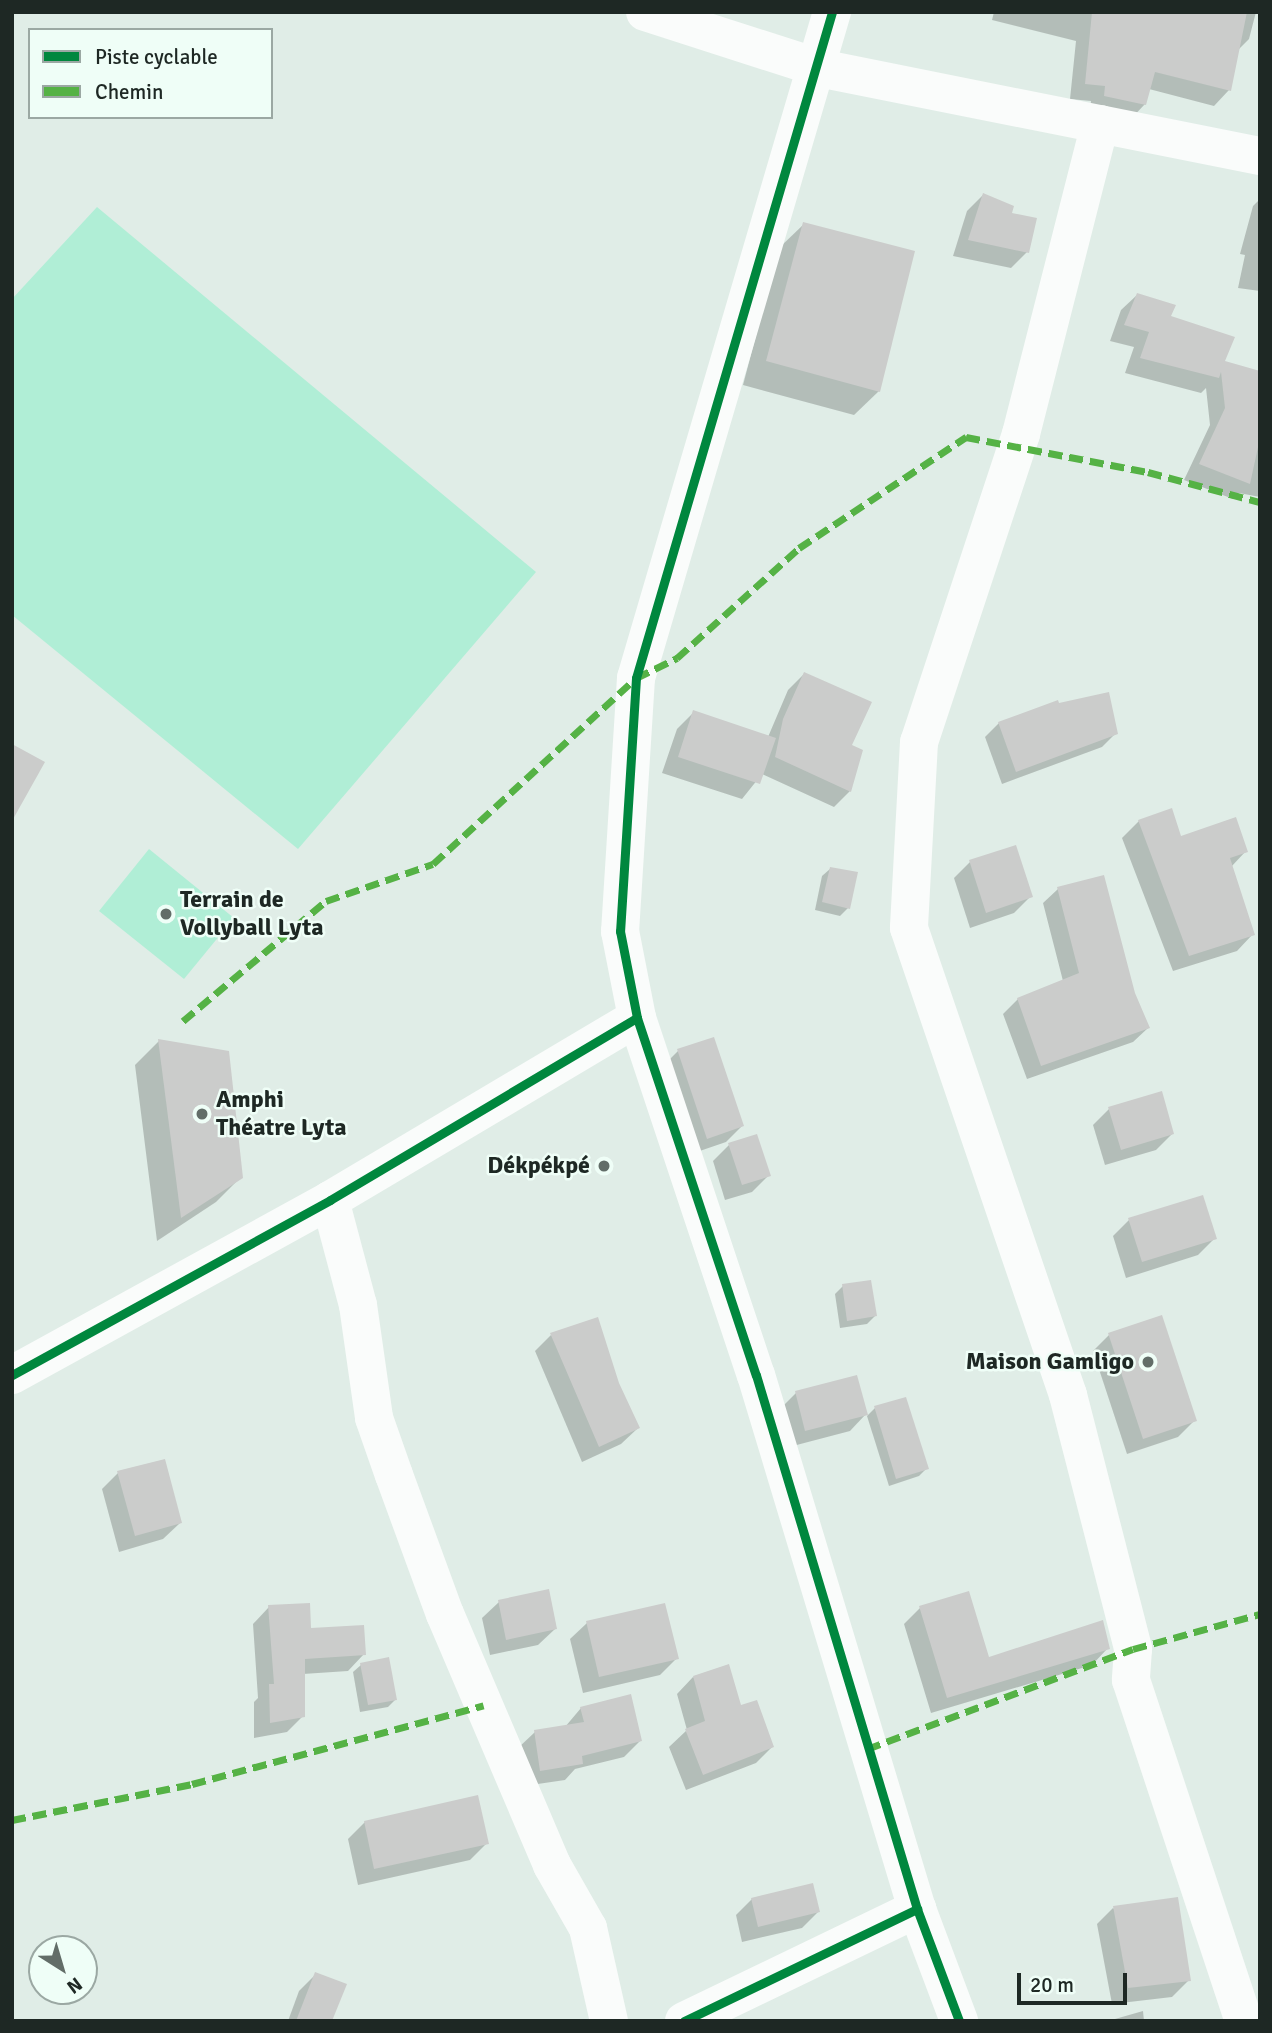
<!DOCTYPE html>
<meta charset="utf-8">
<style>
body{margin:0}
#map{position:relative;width:1272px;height:2033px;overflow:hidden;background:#e0ede7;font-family:Signika,sans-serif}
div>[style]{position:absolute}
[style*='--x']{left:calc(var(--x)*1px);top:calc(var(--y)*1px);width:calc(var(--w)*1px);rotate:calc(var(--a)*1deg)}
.green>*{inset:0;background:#b0eed6}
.shadow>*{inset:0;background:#0003}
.building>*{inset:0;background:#cbcccb}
.minor>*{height:38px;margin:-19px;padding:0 19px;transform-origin:19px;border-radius:19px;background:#fafcfb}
.quiet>*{height:7px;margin-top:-3.5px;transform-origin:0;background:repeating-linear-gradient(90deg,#55b245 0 14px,transparent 0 21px)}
.cycleway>*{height:9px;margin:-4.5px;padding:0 4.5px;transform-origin:4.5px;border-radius:4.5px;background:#00873e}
.dots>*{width:19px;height:19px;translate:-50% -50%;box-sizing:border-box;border:4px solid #effef7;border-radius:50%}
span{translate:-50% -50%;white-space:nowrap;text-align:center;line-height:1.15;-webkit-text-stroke:5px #effef7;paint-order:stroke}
.poi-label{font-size:24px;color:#1e2824;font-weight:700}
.left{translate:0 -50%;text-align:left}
.right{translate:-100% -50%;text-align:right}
.frame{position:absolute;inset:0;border:14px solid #1e2824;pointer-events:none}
.legend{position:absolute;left:28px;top:28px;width:245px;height:91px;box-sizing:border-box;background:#effef7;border:2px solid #9ba8a3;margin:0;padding:9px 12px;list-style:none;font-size:21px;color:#1e2824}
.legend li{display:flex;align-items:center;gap:14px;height:35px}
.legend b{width:35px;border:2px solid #9ba8a3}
.north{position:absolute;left:28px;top:1935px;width:70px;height:70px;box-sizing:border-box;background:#effef7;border:2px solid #9ba8a3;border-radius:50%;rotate:143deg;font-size:19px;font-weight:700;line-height:28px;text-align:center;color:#1e2824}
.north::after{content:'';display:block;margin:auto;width:24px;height:32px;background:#626d68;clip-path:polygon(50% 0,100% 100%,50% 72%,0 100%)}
.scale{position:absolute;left:1017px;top:1973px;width:110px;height:32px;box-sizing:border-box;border:4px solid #1e2824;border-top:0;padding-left:9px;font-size:21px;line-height:24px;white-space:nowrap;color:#1e2824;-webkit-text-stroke:5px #effef7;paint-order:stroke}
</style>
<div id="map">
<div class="green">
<i style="clip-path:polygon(97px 207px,536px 572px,298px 849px,12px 615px,12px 299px)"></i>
<i style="clip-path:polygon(149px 849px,234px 918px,184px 979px,99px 911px)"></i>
</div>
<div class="shadow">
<i style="clip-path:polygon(994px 12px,1256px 12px,1249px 39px,1238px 50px,1229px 90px,1214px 106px,1149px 89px,1145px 104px,1130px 120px,1090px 111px,1091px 101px,1070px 99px,1076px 41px,992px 20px)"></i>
<i style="clip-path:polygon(983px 195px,1010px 214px,1027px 252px,1011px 268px,953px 256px,967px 211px)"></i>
<i style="clip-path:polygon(1260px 199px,1260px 291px,1238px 288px,1245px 255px,1240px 254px,1253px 206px)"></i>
<i style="clip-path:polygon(804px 224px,879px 391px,854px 415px,743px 385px,779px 248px)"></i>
<i style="clip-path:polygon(1137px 295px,1223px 362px,1260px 373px,1260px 497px,1239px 493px,1233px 499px,1184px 480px,1210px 425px,1206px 388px,1201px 393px,1125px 373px,1134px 347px,1110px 341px,1121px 310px)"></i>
<i style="clip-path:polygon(804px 674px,850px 746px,850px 791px,834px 807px,762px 774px,742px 799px,662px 773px,677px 729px,694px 712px,768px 737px,788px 690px)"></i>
<i style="clip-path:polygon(999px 723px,1116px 733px,1102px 747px,1002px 784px,985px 737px)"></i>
<i style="clip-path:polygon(1139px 821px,1180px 838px,1246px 851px,1231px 867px,1253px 934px,1237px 951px,1173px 971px,1122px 838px)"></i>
<i style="clip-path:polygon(970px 862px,1031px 896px,1014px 913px,970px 928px,954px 878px)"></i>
<i style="clip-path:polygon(830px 869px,848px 908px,840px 916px,815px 910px,822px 876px)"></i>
<i style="clip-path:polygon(1058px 889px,1148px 1028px,1133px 1042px,1027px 1079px,1003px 1014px,1018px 999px,1063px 981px,1043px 903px)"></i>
<i style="clip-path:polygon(159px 1041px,241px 1177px,216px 1202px,157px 1241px,135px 1065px)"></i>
<i style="clip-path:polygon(678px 1051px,742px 1126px,726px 1142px,691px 1154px,662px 1067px)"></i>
<i style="clip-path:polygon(1109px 1109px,1172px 1134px,1156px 1150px,1105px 1165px,1093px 1125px)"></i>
<i style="clip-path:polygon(729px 1145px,769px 1175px,752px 1192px,725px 1200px,713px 1161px)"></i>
<i style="clip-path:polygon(1129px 1220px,1215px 1238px,1198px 1255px,1126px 1278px,1113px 1236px)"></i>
<i style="clip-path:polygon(843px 1286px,875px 1316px,867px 1324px,840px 1328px,835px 1294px)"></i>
<i style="clip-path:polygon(551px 1335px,617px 1383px,638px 1428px,621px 1444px,582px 1462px,535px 1351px)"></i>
<i style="clip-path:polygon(1109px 1335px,1195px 1420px,1178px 1437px,1127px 1454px,1093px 1351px)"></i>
<i style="clip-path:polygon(796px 1393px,866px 1414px,850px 1431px,789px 1447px,780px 1409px)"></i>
<i style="clip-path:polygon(875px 1408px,927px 1468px,919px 1476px,889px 1486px,867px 1416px)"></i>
<i style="clip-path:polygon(118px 1473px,180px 1523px,163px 1539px,119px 1552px,102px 1489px)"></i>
<i style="clip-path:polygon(499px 1602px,555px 1629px,538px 1645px,490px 1655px,482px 1618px)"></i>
<i style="clip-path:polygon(269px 1607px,364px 1654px,348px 1671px,303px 1674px,303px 1716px,287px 1732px,254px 1738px,254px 1702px,258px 1698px,253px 1624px)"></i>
<i style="clip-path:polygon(920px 1608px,988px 1660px,1108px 1648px,1092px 1665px,931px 1713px,904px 1624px)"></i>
<i style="clip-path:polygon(587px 1623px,677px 1658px,660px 1675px,583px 1693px,570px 1639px)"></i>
<i style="clip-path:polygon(361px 1665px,396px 1699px,388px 1707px,360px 1712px,353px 1672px)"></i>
<i style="clip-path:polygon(693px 1677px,740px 1708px,772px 1747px,756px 1763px,686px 1790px,669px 1747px,687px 1730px,677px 1694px)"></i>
<i style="clip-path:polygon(581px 1708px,640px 1741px,624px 1757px,575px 1769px,565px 1780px,524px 1786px,518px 1748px,535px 1732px,565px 1727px)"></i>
<i style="clip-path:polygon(365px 1822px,487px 1843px,470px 1860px,358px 1885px,348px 1839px)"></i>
<i style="clip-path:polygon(752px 1899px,818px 1912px,802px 1928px,742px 1942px,736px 1915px)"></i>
<i style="clip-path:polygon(1113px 1908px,1189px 1980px,1172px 1997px,1112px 2004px,1097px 1924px)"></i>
<i style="clip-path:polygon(316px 1974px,330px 2021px,288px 2021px,299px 1991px)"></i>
<i style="clip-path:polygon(1143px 2011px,1144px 2021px,1108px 2021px)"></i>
</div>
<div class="building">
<i style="clip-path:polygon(1092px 12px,1247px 12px,1231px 91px,1155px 72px,1146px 105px,1104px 96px,1105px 86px,1085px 84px)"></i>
<i style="clip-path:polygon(983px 193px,1014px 206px,1012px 213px,1037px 218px,1029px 253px,968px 240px)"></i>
<i style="clip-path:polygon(803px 222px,915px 251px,880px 392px,766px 361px)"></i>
<i style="clip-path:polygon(1137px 293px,1176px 305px,1171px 316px,1235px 337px,1225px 361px,1260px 371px,1260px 438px,1250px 484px,1199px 464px,1225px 408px,1221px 372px,1219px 378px,1140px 358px,1149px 332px,1124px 325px)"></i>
<i style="clip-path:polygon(804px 672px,872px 702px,852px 745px,863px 750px,851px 792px,775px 757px,783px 719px)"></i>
<i style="clip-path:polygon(1109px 692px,1118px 734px,1016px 772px,998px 722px,1058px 700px,1059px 703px)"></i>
<i style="clip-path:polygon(693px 710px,776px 738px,760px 784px,678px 757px)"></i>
<i style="clip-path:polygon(12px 744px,45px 762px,12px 821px)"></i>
<i style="clip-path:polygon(1172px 808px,1181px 836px,1236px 817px,1248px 852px,1230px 858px,1255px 935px,1189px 956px,1138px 820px)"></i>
<i style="clip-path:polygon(1016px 845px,1033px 897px,986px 913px,969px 860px)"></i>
<i style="clip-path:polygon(830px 867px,858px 872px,850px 909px,822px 902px)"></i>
<i style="clip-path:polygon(1104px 875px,1135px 993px,1150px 1028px,1041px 1066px,1017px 998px,1079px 973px,1057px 887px)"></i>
<i style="clip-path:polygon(714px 1037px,744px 1126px,707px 1139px,677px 1049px)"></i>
<i style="clip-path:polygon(158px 1039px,229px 1051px,243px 1178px,181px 1218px)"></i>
<i style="clip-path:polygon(1162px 1091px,1174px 1134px,1121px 1150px,1108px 1107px)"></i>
<i style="clip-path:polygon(757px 1134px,771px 1176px,742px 1185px,728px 1143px)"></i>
<i style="clip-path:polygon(1203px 1195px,1217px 1239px,1142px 1262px,1128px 1218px)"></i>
<i style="clip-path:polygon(871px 1280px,877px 1316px,847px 1321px,842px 1284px)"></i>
<i style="clip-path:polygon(1162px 1315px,1197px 1421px,1143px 1439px,1108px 1333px)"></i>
<i style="clip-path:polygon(598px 1317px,619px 1383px,640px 1428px,599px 1447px,550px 1333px)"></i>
<i style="clip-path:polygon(857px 1375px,868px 1415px,805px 1431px,795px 1391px)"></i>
<i style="clip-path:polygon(906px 1397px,929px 1469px,896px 1479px,874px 1406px)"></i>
<i style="clip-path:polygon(165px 1459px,182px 1523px,135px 1536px,117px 1471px)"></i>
<i style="clip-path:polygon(549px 1589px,557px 1629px,506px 1640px,498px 1600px)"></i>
<i style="clip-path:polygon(969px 1591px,989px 1657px,1103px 1620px,1110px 1649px,947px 1698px,919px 1606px)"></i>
<i style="clip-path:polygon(310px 1603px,311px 1628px,364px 1625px,366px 1655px,305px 1659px,305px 1717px,270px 1723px,269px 1684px,274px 1684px,268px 1605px)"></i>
<i style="clip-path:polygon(665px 1603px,679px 1659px,599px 1677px,586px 1621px)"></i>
<i style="clip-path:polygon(389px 1657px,397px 1700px,368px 1705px,360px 1663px)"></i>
<i style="clip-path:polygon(729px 1664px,741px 1705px,757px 1700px,774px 1747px,703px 1775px,685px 1729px,705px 1721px,693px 1676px)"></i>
<i style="clip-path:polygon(631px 1694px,642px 1741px,582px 1756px,583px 1764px,540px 1771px,534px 1730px,584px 1722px,580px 1707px)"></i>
<i style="clip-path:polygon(478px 1795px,489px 1844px,374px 1869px,364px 1821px)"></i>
<i style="clip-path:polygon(813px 1883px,820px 1912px,758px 1927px,751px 1898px)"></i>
<i style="clip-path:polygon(1178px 1897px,1191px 1981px,1128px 1988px,1113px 1906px)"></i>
<i style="clip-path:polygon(315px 1972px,347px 1984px,332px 2021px,296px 2021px)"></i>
</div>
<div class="minor">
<i style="--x:645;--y:12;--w:183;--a:17.8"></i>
<i style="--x:819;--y:68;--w:450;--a:11.3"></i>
<i style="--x:832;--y:12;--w:694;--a:106.4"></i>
<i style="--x:636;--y:678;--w:254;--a:93.6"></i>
<i style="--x:620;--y:931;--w:89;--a:78.9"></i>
<i style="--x:637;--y:1018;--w:376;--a:71.6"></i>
<i style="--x:756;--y:1375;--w:558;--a:73.22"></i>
<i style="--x:917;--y:1909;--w:120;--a:69.4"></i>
<i style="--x:1100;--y:124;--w:320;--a:104.3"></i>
<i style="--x:1021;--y:434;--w:324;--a:108.3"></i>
<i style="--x:919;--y:742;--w:186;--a:93.1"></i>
<i style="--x:909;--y:928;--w:493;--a:71.2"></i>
<i style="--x:1068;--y:1395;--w:262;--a:75.6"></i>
<i style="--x:1133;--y:1649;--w:31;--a:94"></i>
<i style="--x:1131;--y:1680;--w:359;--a:71.7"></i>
<i style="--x:330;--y:1200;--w:109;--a:75.1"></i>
<i style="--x:358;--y:1305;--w:114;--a:81.9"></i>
<i style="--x:374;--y:1418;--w:60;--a:70.7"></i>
<i style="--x:394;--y:1475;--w:148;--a:69.9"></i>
<i style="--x:445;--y:1614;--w:273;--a:66.9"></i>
<i style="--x:552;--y:1865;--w:73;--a:60.3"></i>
<i style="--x:588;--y:1928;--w:95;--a:77.3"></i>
<i style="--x:12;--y:1375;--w:363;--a:-28.8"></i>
<i style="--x:330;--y:1200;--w:357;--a:-30.7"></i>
<i style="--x:684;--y:2021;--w:259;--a:-25.7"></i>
</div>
<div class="quiet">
<i style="--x:183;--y:1021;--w:187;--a:-40"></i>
<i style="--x:326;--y:901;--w:113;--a:-19.1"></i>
<i style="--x:433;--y:864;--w:275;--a:-42.5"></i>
<i style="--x:636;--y:678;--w:46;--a:-26"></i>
<i style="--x:677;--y:658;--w:164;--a:-42"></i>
<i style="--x:799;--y:548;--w:201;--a:-33.6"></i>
<i style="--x:966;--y:437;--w:185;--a:10.9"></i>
<i style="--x:1148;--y:472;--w:116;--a:15"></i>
<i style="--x:867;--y:1749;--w:284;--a:-20.6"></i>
<i style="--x:1133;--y:1649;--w:132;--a:-15.4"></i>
<i style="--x:12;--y:1820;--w:184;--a:-11.3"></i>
<i style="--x:192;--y:1784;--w:302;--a:-15.1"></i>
</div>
<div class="cycleway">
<i style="--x:832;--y:12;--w:694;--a:106.4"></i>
<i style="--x:636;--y:678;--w:254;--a:93.6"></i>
<i style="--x:620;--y:931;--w:89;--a:78.9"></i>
<i style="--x:637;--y:1018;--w:376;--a:71.6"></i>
<i style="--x:756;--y:1375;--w:558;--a:73.22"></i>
<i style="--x:917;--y:1909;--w:120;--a:69.4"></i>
<i style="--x:12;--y:1375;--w:363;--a:-28.8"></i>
<i style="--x:330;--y:1200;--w:357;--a:-30.7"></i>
<i style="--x:684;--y:2021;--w:259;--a:-25.7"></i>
</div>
<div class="dots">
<i style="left:166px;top:914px;background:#626d68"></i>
<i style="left:202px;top:1114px;background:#626d68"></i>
<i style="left:604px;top:1166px;background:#626d68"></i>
<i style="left:1148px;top:1362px;background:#626d68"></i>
</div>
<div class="poi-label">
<span class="left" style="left:180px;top:914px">Terrain de<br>Vollyball Lyta</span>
<span class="left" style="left:216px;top:1114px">Amphi<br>Théatre Lyta</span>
<span class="right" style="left:590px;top:1166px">Dékpékpé</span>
<span class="right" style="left:1134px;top:1362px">Maison Gamligo</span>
</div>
<div class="frame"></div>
<ul class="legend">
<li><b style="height:9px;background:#00873e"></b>Piste cyclable</li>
<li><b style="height:9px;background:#55b245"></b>Chemin</li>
</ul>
<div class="north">N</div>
<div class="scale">20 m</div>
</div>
